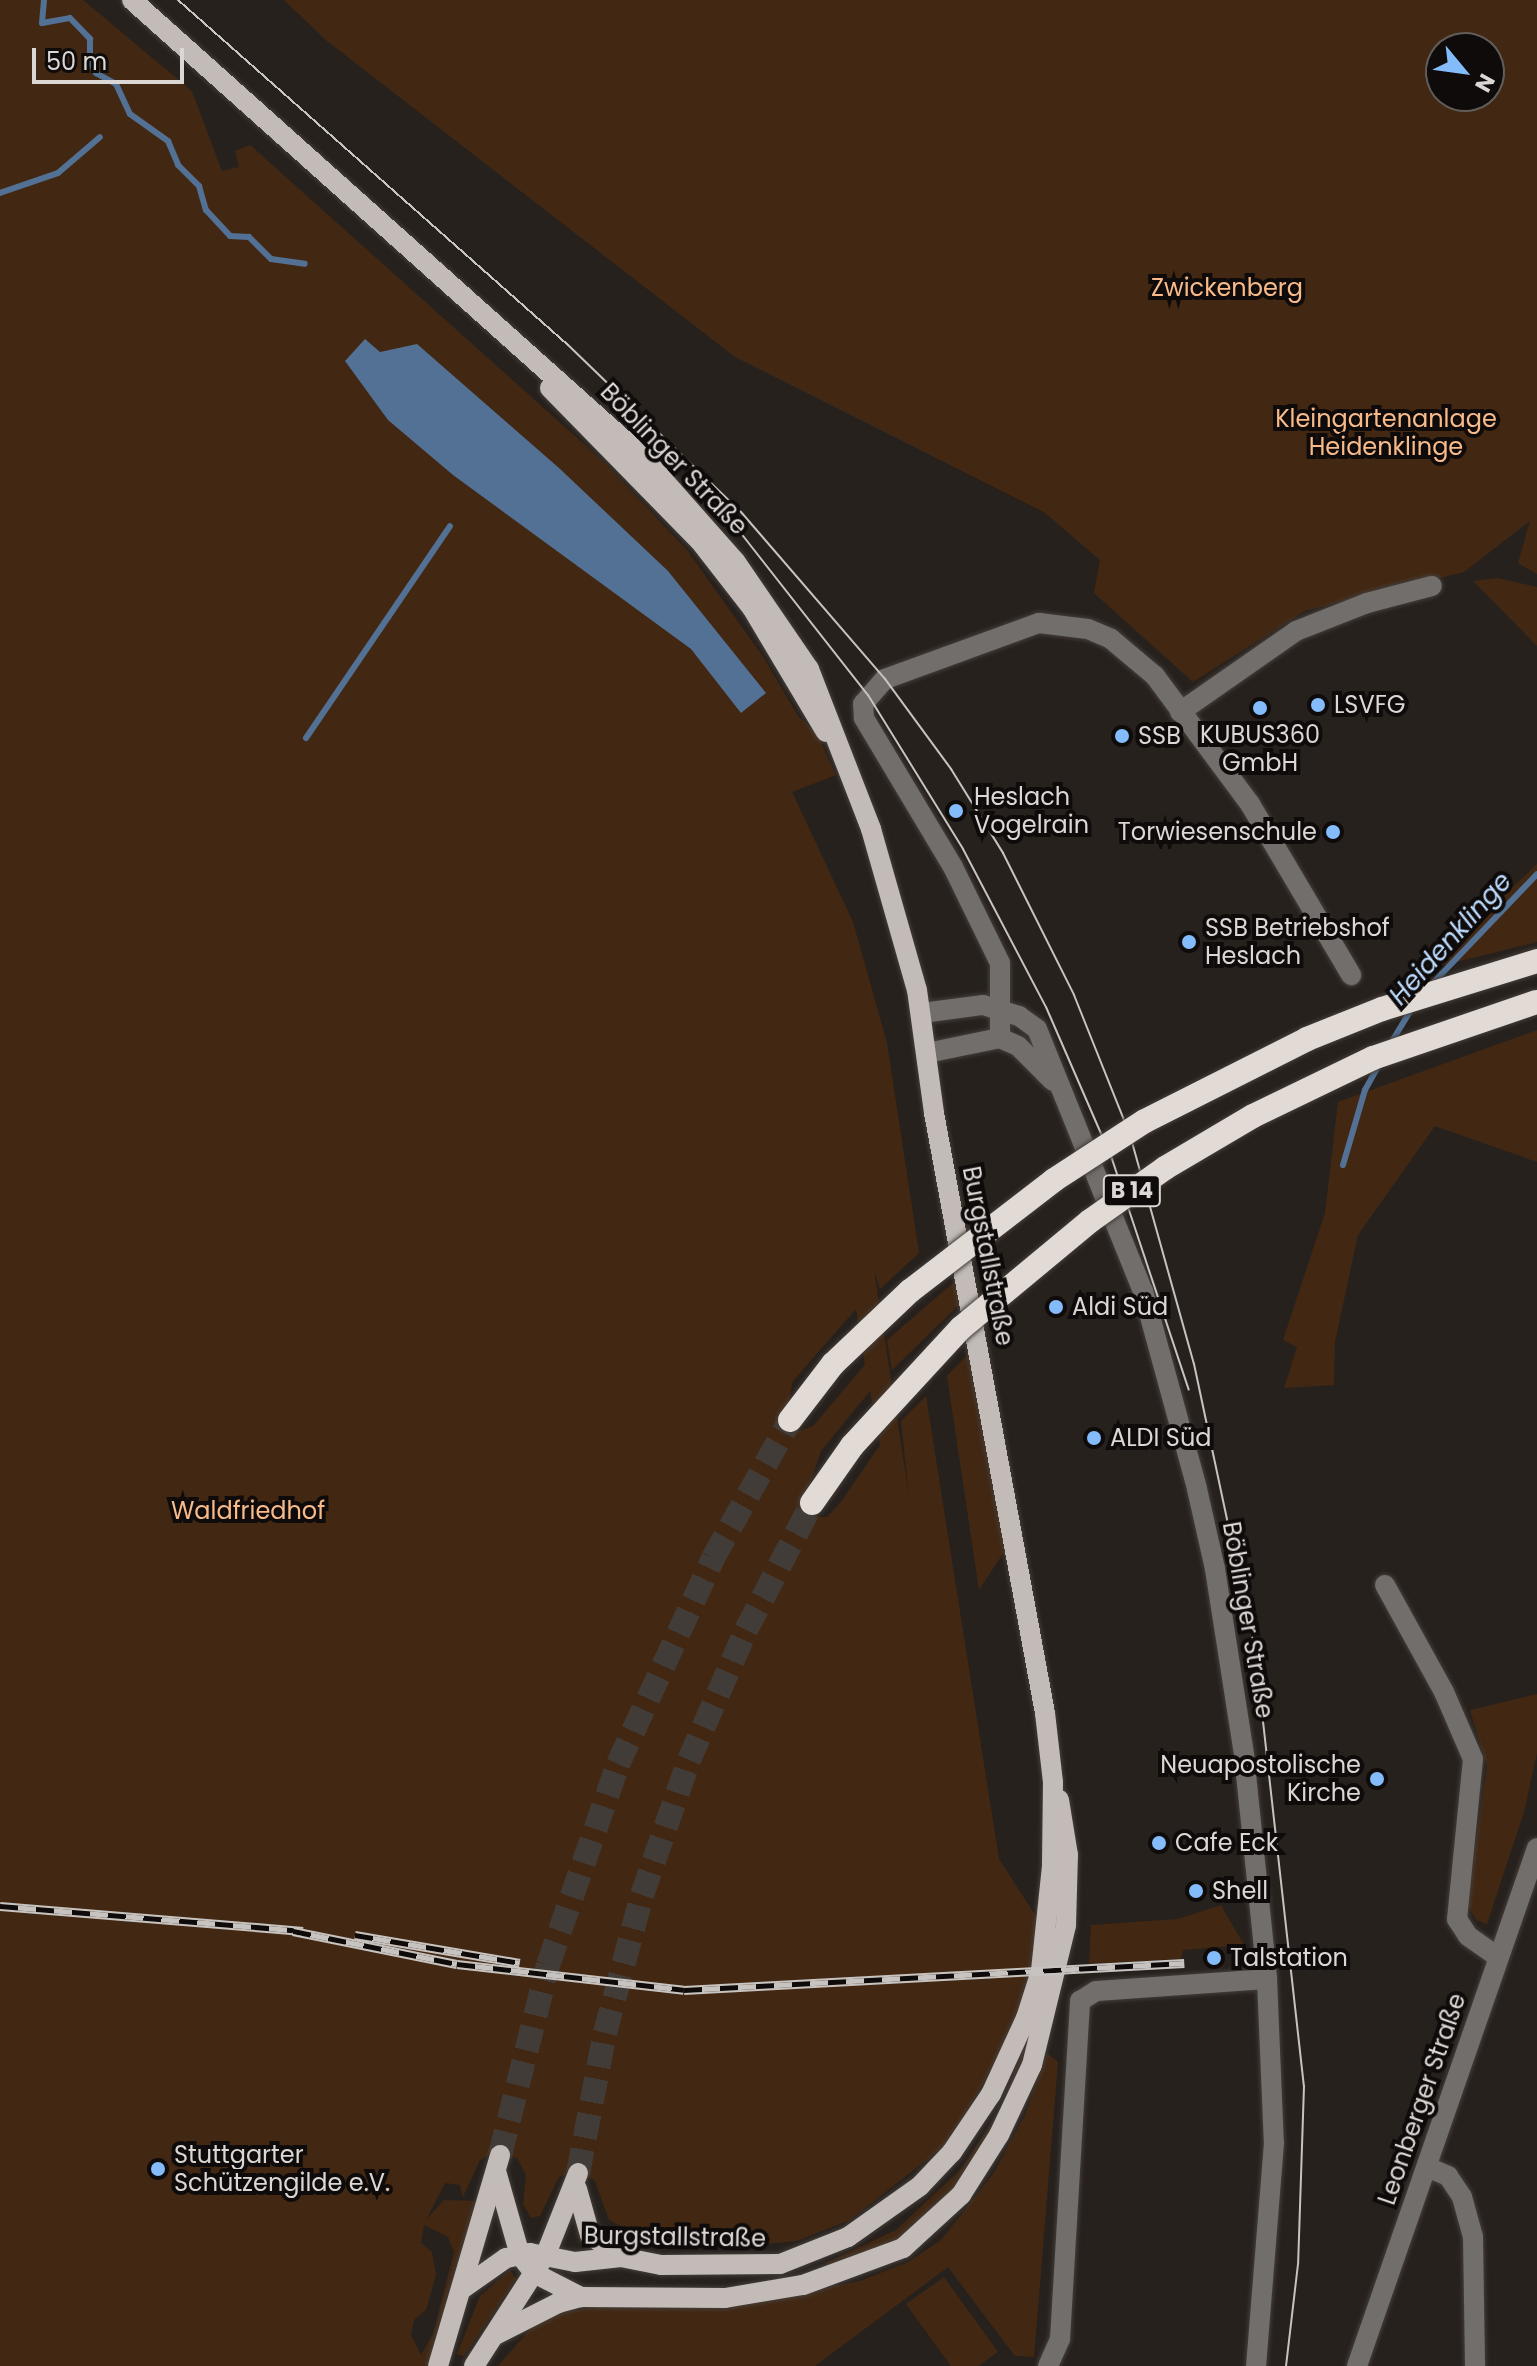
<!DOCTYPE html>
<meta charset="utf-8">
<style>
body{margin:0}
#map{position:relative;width:1537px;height:2366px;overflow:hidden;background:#27211d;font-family:Poppins,sans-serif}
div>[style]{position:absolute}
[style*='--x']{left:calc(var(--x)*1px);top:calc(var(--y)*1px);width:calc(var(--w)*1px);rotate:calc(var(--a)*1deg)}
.green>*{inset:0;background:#422813}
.water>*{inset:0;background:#527195}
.stream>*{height:6px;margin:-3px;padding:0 3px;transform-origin:3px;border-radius:3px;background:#527195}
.highway-tunnel>*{height:24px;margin-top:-12px;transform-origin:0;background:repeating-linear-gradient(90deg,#423c38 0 24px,transparent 0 36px)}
.roads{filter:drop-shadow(0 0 2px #443e3a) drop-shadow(0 0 2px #443e3a)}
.minor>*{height:20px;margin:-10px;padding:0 10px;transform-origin:10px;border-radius:10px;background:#726e6c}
.major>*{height:20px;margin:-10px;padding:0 10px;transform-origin:10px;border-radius:10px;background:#c2bbb7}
.tram>*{height:2px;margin:-1px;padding:0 1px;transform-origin:1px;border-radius:1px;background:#c7c3c0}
.rail>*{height:9px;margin-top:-4.5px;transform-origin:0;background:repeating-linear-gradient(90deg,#0e0b0a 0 18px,#c7c3c0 0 36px);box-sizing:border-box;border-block:2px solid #c7c3c0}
.bridges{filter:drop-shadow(0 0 2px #443e3a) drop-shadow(0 0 2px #443e3a)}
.highway-bridge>*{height:24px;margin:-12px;padding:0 12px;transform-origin:12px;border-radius:12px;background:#e2dad4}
.dots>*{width:22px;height:22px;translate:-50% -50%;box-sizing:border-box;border:4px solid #0e0b0a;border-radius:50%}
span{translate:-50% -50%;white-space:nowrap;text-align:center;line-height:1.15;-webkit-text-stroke:8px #0e0b0a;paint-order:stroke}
.shield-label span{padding:2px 6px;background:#0e0b0a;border:2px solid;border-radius:6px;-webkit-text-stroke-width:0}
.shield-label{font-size:22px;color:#dbd7d4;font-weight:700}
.park-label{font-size:24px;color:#f9ba8a}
.street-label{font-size:24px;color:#dbd7d4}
.poi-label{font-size:24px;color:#dbd7d4}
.left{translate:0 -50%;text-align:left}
.right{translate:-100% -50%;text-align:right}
.water-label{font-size:26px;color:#bcdafd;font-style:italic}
.north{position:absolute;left:1425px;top:32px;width:80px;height:80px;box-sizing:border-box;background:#0e0b0a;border:2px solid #605d5b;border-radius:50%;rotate:119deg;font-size:22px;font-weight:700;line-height:32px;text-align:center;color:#dbd7d4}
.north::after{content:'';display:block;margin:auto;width:28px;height:36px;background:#84bcfb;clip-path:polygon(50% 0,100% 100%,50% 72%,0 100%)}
.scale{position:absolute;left:32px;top:48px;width:152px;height:36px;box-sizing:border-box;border:4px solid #dbd7d4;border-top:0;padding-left:10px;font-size:24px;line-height:28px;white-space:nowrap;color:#dbd7d4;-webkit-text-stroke:6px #0e0b0a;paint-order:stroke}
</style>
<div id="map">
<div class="green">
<i style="clip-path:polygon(evenodd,0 0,83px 0,192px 91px,222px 171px,239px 167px,235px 151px,250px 145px,604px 462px,687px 550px,764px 658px,798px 716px,816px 732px,836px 775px,792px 792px,853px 922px,887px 1043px,919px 1253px,880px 1289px,874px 1270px,909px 1496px,901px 1421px,926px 1396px,999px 1859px,1037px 1918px,1035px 1959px,1024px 2000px,992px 2068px,948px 2143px,850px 2220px,797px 2241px,754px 2245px,646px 2239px,609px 2220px,595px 2181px,577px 2170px,559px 2177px,540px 2216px,531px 2218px,523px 2204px,526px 2175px,517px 2158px,496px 2152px,480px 2160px,463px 2197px,460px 2185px,445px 2183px,426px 2220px,444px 2200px,477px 2201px,429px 2366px,0 2366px,0 0,856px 1309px,865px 1365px,813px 1426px,799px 1431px,790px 1426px,786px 1413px,793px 1381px,856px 1309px,0 0,870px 1391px,880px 1445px,841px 1502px,827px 1517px,819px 1517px,811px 1510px,809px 1487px,821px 1451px,870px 1391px,0 0,424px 2225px,448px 2237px,454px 2252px,433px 2334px,421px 2355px,411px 2335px,414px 2320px,426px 2310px,436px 2275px,432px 2252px,421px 2243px,424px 2225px)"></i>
<i style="clip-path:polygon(evenodd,284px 0,1537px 0,1537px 574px,1518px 563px,1530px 521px,1464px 572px,1305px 611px,1193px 682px,1094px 593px,1100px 560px,1044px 512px,735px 357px,327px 41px,284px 0,1441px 48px,1489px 48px,1489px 96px,1441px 96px,1441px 48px)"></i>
<i style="clip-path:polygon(1498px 578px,1537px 587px,1537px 646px,1473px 581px)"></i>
<i style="clip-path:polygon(1537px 864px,1537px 942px,1428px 969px)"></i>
<i style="clip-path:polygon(1537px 1030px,1537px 1162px,1435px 1126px,1358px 1235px,1335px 1342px,1334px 1385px,1284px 1388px,1297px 1347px,1283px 1340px,1325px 1213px,1338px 1102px)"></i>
<i style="clip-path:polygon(954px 1282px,960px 1304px,892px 1370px,887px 1340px)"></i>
<i style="clip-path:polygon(968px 1354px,1006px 1549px,979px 1590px,947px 1376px)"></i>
<i style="clip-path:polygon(1537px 1694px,1537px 1753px,1524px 1812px,1487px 1924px,1476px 1920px,1467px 1903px,1487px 1767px,1470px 1710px)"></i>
<i style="clip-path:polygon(1221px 1905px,1244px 1945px,1183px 1950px,1181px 1959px,1089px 1964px,1091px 1925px,1178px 1919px)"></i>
<i style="clip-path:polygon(1025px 2042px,1033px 2046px,969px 2176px,900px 2238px,825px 2269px,826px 2263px,896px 2230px,960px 2170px,1001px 2109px)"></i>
<i style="clip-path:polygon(1047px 2053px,1058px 2062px,1034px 2357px,1015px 2356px,948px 2267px,815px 2366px,498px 2366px,532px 2327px,556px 2313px,603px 2306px,724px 2306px,860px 2281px,908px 2262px,941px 2240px,993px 2174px,1025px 2115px)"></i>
<i style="clip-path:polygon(510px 2270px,516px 2279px,464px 2356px,457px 2354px,480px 2296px)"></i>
<i style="clip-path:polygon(944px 2277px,998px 2352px,978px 2366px,951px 2366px,906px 2304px)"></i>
</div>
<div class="water">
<i style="clip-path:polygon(365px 339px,380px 352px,417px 344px,559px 468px,668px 571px,766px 693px,741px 713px,691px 649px,453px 475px,388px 420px,345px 361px)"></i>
</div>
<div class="stream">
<i style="--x:44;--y:0;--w:23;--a:95"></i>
<i style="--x:42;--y:23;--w:28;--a:-10"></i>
<i style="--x:70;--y:18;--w:29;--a:46"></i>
<i style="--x:90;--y:39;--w:23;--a:90"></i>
<i style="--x:90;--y:62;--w:13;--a:61"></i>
<i style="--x:96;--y:73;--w:23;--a:29"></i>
<i style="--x:116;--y:84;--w:33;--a:65"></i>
<i style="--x:130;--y:114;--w:47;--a:35.4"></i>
<i style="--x:168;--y:141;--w:26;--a:67"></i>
<i style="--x:178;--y:165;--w:30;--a:45"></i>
<i style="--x:199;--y:186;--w:25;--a:74"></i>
<i style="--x:206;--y:210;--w:35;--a:47"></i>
<i style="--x:230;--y:236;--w:19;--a:3"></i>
<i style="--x:249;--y:237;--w:31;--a:45"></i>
<i style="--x:271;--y:259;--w:34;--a:8"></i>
<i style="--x:0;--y:193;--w:61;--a:-19"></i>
<i style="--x:58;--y:173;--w:55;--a:-40.6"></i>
<i style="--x:306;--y:738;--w:256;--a:-55.8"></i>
<i style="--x:1432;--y:984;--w:152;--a:-46.3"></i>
<i style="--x:1391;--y:1043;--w:41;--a:-59"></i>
<i style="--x:1343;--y:1165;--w:78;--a:-73.7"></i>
<i style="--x:1365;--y:1090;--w:31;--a:-61"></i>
</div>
<div class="highway-tunnel">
<i style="--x:500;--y:2155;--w:196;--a:-75.8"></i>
<i style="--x:548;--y:1965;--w:213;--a:-70.8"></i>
<i style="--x:618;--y:1764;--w:227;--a:-65.2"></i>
<i style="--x:713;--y:1558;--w:158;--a:-60.8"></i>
<i style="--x:578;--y:2173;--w:143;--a:-79.1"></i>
<i style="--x:605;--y:2033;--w:143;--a:-75"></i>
<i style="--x:642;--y:1895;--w:143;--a:-70.8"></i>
<i style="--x:689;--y:1760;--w:142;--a:-66.3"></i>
<i style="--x:746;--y:1630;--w:143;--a:-62.5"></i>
</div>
<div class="roads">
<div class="minor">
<i style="--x:1180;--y:712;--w:141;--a:-34.9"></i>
<i style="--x:1296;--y:631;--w:76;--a:-21.5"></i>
<i style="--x:1367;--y:603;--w:67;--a:-14.7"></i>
<i style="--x:922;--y:1013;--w:62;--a:-7.5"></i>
<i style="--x:983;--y:1005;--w:38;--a:17"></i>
<i style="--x:1019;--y:1016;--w:22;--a:36"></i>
<i style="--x:1037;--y:1029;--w:283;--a:68"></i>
<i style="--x:1143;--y:1291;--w:205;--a:74.7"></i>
<i style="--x:1197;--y:1489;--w:82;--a:77.3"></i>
<i style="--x:1215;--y:1569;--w:188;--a:81.1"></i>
<i style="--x:1244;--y:1755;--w:225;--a:84.1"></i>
<i style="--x:1267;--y:1979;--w:164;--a:87.6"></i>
<i style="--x:1274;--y:2143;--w:224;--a:94.6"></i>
<i style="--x:1000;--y:1038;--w:75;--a:-90"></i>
<i style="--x:1000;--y:963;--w:107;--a:-116.1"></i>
<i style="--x:953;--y:867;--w:174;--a:-120.9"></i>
<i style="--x:864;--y:718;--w:14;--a:-94"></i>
<i style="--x:863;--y:704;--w:33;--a:-49"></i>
<i style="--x:885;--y:679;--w:164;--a:-20"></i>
<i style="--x:1039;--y:623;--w:49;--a:7"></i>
<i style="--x:1088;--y:629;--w:25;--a:23"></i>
<i style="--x:1111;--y:639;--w:57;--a:40.1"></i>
<i style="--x:1155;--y:676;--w:159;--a:53.4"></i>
<i style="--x:1250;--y:804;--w:199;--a:59.4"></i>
<i style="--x:927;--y:1053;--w:75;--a:-11.6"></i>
<i style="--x:1000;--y:1038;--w:20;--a:24"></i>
<i style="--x:1018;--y:1046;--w:49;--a:45"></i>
<i style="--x:1385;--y:1585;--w:122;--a:61.1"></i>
<i style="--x:1444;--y:1692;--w:73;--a:66.6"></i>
<i style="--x:1473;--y:1759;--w:161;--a:95.7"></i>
<i style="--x:1457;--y:1919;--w:20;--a:57"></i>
<i style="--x:1468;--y:1936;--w:35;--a:35"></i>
<i style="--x:1427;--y:2167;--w:23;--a:23"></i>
<i style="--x:1448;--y:2176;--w:25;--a:56"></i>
<i style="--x:1462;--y:2197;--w:41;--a:74.6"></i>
<i style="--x:1473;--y:2237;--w:129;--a:89.1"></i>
<i style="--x:1048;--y:2366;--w:30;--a:-66"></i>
<i style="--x:1060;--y:2339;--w:339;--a:-86.6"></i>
<i style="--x:1080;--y:2001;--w:19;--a:-32"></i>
<i style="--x:1096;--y:1991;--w:171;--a:-4"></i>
<i style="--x:1357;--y:2366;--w:548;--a:-70.84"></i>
</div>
<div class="major">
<i style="--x:132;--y:0;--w:684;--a:41.8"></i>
<i style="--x:642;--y:456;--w:140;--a:48.5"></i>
<i style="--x:735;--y:561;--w:131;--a:55.6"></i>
<i style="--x:809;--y:669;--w:172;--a:68.8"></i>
<i style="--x:871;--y:829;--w:167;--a:74.1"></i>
<i style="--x:917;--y:990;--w:124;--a:82.1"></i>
<i style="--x:934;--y:1113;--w:610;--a:79.52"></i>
<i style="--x:1045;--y:1713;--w:69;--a:83.4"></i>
<i style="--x:1053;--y:1782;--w:84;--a:90.7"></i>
<i style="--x:1052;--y:1866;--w:106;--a:96"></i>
<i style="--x:1041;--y:1971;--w:49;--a:107.7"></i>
<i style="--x:1026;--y:2018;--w:84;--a:114.7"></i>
<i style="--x:991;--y:2094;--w:70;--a:123.9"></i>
<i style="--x:952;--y:2152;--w:47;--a:133.3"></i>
<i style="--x:920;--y:2186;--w:88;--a:144.7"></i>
<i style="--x:848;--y:2237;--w:73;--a:158.3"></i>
<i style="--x:780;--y:2264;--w:119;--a:179.5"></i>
<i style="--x:661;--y:2265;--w:41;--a:-168.7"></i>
<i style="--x:621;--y:2257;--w:46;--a:173.8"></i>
<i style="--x:575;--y:2262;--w:46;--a:-168.7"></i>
<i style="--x:530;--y:2253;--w:25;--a:168"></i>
<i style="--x:506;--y:2258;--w:54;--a:144.8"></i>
<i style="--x:550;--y:388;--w:214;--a:45.6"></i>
<i style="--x:700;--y:541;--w:85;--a:52.2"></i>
<i style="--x:752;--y:608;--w:144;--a:59.2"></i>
<i style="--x:496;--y:2171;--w:87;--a:74.1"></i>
<i style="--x:520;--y:2255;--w:23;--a:52"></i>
<i style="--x:534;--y:2273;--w:53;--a:27.1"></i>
<i style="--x:581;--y:2297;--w:144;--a:0.4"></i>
<i style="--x:725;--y:2298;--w:79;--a:-9.5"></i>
<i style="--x:803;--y:2285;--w:107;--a:-20.3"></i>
<i style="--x:903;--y:2248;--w:79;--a:-42.4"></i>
<i style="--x:961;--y:2195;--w:71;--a:-57.7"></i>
<i style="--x:999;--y:2135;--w:77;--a:-64.8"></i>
<i style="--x:1032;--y:2065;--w:144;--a:-76.3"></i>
<i style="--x:1066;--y:1925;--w:70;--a:-88.4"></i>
<i style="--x:1068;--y:1855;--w:56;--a:-99.3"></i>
<i style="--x:577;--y:2189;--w:48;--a:74.2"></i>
<i style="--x:590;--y:2235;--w:38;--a:35"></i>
<i style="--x:497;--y:2334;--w:68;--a:-26.9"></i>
<i style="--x:558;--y:2303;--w:24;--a:-15"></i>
<i style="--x:438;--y:2366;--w:220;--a:-73.6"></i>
<i style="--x:474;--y:2366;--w:133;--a:-57.3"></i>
<i style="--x:546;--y:2254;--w:87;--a:-68.4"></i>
</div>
</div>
<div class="tram">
<i style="--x:178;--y:0;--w:521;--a:41.5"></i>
<i style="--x:568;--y:345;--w:240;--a:44"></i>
<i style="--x:741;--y:512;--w:221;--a:49.2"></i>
<i style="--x:885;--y:679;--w:112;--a:53.7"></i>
<i style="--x:951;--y:769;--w:99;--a:58.2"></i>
<i style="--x:1003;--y:853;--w:159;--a:63.4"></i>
<i style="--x:1074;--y:995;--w:151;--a:68.2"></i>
<i style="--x:1130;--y:1135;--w:238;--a:74.4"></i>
<i style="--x:1194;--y:1364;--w:292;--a:78"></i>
<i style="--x:1255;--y:1650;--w:439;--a:83.6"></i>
<i style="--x:1304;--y:2086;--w:178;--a:91.9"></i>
<i style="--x:1298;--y:2264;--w:103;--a:96.7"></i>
<i style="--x:718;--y:504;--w:243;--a:51.9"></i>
<i style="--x:868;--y:695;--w:181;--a:58.3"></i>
<i style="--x:963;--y:849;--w:178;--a:62.3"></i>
<i style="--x:1046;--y:1007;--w:166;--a:66.5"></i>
<i style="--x:1112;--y:1159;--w:243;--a:71.6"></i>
</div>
<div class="rail">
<i style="--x:0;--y:1906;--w:304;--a:4.7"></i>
<i style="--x:293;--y:1931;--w:167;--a:11.4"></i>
<i style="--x:457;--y:1964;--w:228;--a:6.5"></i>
<i style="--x:684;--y:1990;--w:501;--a:-3.09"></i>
<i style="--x:355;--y:1935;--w:167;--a:9.6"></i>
</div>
<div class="bridges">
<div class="highway-bridge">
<i style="--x:790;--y:1420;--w:71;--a:-52.5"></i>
<i style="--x:833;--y:1364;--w:106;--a:-43.5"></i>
<i style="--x:910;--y:1291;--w:182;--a:-37.6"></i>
<i style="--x:1054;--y:1180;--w:108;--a:-33"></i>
<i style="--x:1145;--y:1121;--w:182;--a:-26.8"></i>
<i style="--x:1307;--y:1039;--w:81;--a:-21.8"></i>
<i style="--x:1382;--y:1009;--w:162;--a:-17.2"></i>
<i style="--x:812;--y:1503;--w:70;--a:-54.9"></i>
<i style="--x:852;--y:1446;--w:161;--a:-47.3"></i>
<i style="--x:961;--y:1328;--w:168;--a:-39.7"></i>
<i style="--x:1090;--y:1221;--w:92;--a:-35.2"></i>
<i style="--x:1165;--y:1168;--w:102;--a:-30.6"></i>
<i style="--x:1253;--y:1116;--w:133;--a:-25.8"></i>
<i style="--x:1373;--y:1058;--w:173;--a:-18.9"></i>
</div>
</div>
<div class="dots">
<i style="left:1318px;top:705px;background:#84bcfb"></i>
<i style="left:1260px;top:708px;background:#84bcfb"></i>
<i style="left:1122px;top:736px;background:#84bcfb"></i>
<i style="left:956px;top:811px;background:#84bcfb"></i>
<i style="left:1333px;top:832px;background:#84bcfb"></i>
<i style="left:1189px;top:942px;background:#84bcfb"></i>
<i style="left:1056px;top:1307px;background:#84bcfb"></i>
<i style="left:1094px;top:1438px;background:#84bcfb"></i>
<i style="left:1377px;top:1779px;background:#84bcfb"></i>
<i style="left:1159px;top:1843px;background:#84bcfb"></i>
<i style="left:1196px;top:1891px;background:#84bcfb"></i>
<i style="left:1214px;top:1958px;background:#84bcfb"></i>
<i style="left:158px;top:2169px;background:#84bcfb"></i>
</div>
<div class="shield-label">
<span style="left:1132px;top:1191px">B 14</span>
</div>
<div class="park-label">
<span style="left:1227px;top:288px">Zwickenberg</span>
<span style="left:1386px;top:433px">Kleingartenanlage<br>Heidenklinge</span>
<span style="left:248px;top:1511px">Waldfriedhof</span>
</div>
<div class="street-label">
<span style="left:674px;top:459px;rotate:46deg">Böblinger Straße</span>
<span style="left:988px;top:1256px;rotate:79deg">Burgstallstraße</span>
<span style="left:1248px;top:1620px;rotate:80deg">Böblinger Straße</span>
<span style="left:1422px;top:2099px;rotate:-71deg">Leonberger Straße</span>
<span style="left:675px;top:2237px;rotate:1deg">Burgstallstraße</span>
</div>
<div class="poi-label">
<span class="left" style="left:1334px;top:705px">LSVFG</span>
<span style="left:1260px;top:749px">KUBUS360<br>GmbH</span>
<span class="left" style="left:1138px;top:736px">SSB</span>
<span class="left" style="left:974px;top:811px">Heslach<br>Vogelrain</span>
<span class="right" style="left:1317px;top:832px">Torwiesenschule</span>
<span class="left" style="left:1205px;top:942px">SSB Betriebshof<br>Heslach</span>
<span class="left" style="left:1072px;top:1307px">Aldi Süd</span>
<span class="left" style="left:1110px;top:1438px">ALDI Süd</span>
<span class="right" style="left:1361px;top:1779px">Neuapostolische<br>Kirche</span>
<span class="left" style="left:1175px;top:1843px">Cafe Eck</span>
<span class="left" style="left:1212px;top:1891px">Shell</span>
<span class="left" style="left:1230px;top:1958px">Talstation</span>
<span class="left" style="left:174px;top:2169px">Stuttgarter<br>Schützengilde e.V.</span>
</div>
<div class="water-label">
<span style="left:1451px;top:939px;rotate:-48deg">Heidenklinge</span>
</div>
<div class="north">N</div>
<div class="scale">50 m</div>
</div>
